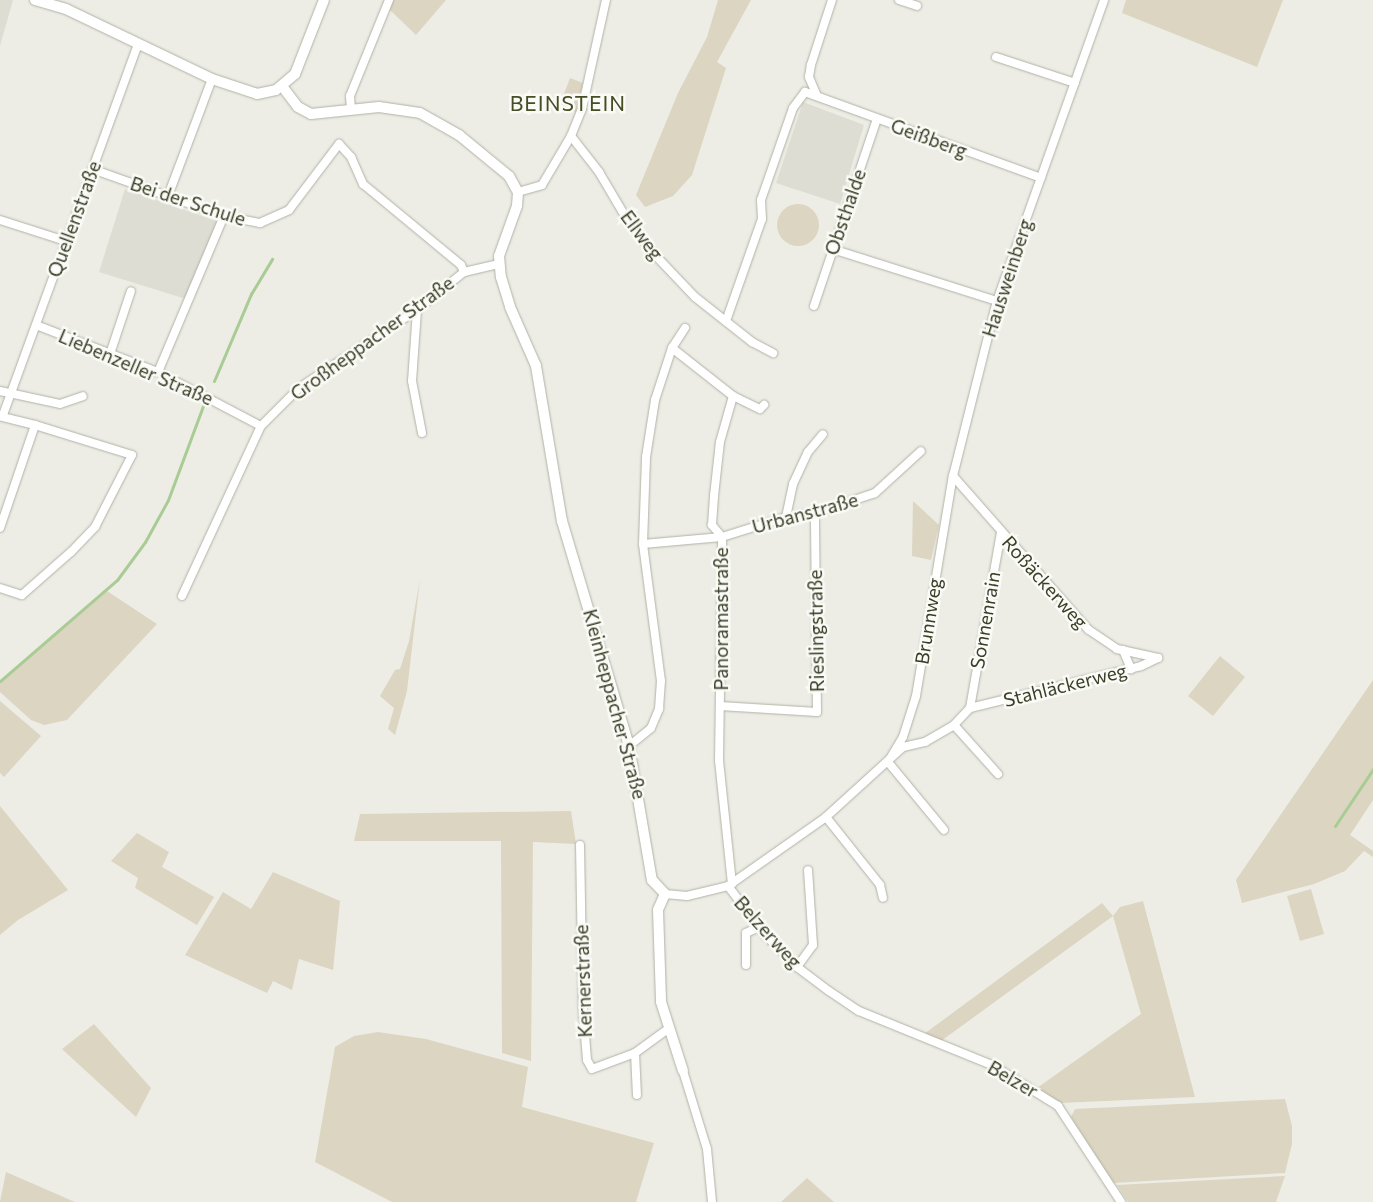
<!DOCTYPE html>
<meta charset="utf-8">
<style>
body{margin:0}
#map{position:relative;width:1373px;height:1202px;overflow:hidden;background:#edede6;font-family:Commissioner,sans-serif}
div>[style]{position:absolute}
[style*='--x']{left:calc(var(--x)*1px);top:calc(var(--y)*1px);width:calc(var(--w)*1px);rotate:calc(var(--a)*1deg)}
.built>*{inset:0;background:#ddddd4}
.green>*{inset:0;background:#dcd5c1}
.round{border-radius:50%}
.stream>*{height:3px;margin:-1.5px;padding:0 1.5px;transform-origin:1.5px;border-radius:1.5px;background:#a9cc94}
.roads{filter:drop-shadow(0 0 1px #b0b2a5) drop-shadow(0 0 1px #b0b2a5)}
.minor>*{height:8px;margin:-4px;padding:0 4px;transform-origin:4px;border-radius:4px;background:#fff}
.tertiary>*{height:10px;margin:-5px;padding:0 5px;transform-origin:5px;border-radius:5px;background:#fff}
span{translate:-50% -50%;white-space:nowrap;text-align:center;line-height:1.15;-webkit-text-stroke:5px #fafaf6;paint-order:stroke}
.street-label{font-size:19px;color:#393e26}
.quarter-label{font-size:21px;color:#454e24;letter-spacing:1px}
</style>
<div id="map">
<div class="built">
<i style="clip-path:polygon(0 0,13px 0,0 46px)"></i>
<i style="clip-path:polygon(803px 102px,864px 125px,840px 204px,776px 183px)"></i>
<i style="clip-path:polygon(125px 189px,219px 222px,186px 299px,99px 272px)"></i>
</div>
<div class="green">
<i style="clip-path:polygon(393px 0,446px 0,416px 35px,389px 9px)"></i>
<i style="clip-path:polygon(718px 0,751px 0,717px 62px,726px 68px,692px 175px,673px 196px,645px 207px,636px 195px,678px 93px,707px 37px)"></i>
<i style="clip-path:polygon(1126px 0,1283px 0,1257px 67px,1122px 13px)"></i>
<i style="clip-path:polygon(570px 78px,583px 83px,576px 112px,559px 107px)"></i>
<i class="round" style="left:777px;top:204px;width:42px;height:42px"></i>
<i style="clip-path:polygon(913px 501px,939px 525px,931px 560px,912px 556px)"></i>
<i style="clip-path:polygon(420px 579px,407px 691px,395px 735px,388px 729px,394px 708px,380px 696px,395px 670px,400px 669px,409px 641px)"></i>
<i style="clip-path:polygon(107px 591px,157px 624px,67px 720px,44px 725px,31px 720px,0 692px,0 683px)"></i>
<i style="clip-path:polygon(1220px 656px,1245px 677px,1213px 716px,1188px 696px)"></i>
<i style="clip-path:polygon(1373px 680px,1373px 800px,1350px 835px,1373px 851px,1373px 857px,1364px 851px,1345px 871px,1314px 884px,1242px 903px,1236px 880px)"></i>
<i style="clip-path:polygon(0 701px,41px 736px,4px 777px,0 773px)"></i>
<i style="clip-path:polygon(0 806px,68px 890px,18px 920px,0 935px)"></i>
<i style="clip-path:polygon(571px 811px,576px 844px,533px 842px,531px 1061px,502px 1053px,501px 841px,354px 841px,360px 814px)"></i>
<i style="clip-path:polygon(137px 833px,169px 852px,162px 867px,214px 897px,197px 925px,135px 888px,138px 878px,111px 861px)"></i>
<i style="clip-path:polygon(273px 872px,340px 901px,333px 970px,299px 959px,292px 990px,273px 981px,267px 993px,185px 955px,223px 892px,251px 909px)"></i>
<i style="clip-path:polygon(1311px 889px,1324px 934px,1300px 941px,1287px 896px)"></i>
<i style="clip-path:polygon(1143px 901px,1195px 1097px,1060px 1103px,1037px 1088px,1141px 1014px,1113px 916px,941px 1041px,924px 1034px,1102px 903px,1113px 916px,1120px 907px)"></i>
<i style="clip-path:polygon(94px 1024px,151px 1088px,136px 1117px,62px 1049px)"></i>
<i style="clip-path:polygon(378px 1032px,426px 1039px,528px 1067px,522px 1107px,654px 1143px,636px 1202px,392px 1202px,315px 1162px,335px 1047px,354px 1036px)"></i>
<i style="clip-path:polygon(1285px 1099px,1292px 1126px,1292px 1144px,1285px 1173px,1113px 1183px,1071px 1117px,1075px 1109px)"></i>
<i style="clip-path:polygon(6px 1172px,75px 1202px,0 1202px)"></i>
<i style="clip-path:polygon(1285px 1176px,1276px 1202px,1128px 1202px,1117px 1185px)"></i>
<i style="clip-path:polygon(807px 1178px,834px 1202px,781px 1202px)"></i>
</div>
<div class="stream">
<i style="--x:214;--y:381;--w:95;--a:-67"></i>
<i style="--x:251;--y:294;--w:41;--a:-59"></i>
<i style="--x:0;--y:681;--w:155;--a:-40.8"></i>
<i style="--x:117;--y:580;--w:47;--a:-53.6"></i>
<i style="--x:145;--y:542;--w:48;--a:-61.3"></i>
<i style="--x:168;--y:500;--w:103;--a:-69.6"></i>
<i style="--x:1335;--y:826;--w:69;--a:-56.3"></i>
</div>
<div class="roads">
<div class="minor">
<i style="--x:899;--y:0;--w:19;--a:18"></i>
<i style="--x:996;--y:57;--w:83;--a:18.2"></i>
<i style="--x:817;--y:96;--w:21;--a:-113"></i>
<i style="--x:809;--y:77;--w:12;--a:-81"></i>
<i style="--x:811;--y:65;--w:68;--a:-72.1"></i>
<i style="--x:351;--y:110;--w:14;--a:-94"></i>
<i style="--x:350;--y:96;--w:104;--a:-67.9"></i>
<i style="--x:571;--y:136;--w:46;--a:52.1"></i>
<i style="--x:599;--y:172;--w:59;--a:59.5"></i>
<i style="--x:629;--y:223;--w:41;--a:50.9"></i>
<i style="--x:655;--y:255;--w:58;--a:46.4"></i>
<i style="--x:695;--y:297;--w:73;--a:38.3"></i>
<i style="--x:752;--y:342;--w:24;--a:28"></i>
<i style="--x:92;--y:169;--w:140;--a:19.6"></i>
<i style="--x:224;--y:216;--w:37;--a:11"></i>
<i style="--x:260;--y:223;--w:32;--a:-24"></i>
<i style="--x:289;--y:210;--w:83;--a:-52.9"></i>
<i style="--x:339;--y:144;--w:18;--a:47"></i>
<i style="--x:351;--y:157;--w:30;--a:66"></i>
<i style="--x:363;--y:184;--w:127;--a:39.6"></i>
<i style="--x:461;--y:265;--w:8;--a:67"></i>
<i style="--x:518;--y:192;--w:25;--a:-16"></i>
<i style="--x:542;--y:185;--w:57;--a:-59.4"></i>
<i style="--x:571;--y:136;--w:29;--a:-68"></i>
<i style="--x:582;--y:109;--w:112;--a:-77.6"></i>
<i style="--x:168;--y:196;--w:125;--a:-69.4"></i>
<i style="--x:0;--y:220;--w:69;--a:17.7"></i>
<i style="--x:832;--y:249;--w:173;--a:17.5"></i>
<i style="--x:814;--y:306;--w:197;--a:-71.4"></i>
<i style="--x:417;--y:310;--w:71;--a:94"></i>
<i style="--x:412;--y:381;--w:53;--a:79.1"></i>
<i style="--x:726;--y:321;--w:108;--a:-70.6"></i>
<i style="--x:762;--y:219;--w:19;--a:-93"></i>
<i style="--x:761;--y:200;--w:97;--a:-70.8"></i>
<i style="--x:793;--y:108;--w:20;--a:-53"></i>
<i style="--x:805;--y:92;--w:251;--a:20"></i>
<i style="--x:36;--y:325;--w:131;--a:21.1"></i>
<i style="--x:158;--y:372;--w:116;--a:27.7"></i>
<i style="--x:672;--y:348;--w:78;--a:38.2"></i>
<i style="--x:110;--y:354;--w:66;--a:-71.6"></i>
<i style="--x:158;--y:372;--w:169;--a:-67.1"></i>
<i style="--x:0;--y:391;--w:61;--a:12.2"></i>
<i style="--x:60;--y:404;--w:24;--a:-19"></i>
<i style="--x:3;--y:415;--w:395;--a:-70"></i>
<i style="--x:953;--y:476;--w:205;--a:48.6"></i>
<i style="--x:1089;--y:630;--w:34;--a:34"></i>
<i style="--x:1117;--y:649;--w:42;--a:12.4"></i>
<i style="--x:786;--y:517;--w:34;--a:-78"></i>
<i style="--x:793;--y:484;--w:35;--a:-65"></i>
<i style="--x:808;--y:452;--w:23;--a:-50"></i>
<i style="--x:0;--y:528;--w:109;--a:-71.2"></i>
<i style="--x:35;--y:425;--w:36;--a:-166"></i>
<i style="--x:643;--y:544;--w:79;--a:-5.1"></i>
<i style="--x:722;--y:537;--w:67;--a:-17.4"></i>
<i style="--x:786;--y:517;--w:29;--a:-8"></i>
<i style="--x:815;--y:513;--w:63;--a:-18.4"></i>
<i style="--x:875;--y:493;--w:62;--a:-42.4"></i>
<i style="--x:0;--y:588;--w:23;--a:18"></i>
<i style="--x:22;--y:595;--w:65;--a:-41.3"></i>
<i style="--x:71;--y:552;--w:35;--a:-46"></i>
<i style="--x:95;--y:527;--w:81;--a:-62.8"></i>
<i style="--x:132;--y:455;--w:102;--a:-162.8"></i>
<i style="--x:182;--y:596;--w:187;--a:-65.1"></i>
<i style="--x:261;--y:426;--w:54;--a:-45"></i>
<i style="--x:299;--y:388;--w:141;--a:-33.5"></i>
<i style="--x:417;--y:310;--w:60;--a:-39"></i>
<i style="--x:464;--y:272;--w:36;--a:-13"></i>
<i style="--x:1123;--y:650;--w:21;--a:67"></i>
<i style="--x:720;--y:706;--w:97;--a:3.5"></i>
<i style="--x:817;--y:712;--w:199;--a:-90.6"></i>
<i style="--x:970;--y:708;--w:176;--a:-13.8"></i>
<i style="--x:1141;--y:666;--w:19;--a:-25"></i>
<i style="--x:970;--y:708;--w:178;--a:-80"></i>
<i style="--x:954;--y:725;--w:66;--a:48.1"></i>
<i style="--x:629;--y:746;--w:28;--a:-39"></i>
<i style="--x:651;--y:728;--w:21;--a:-67"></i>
<i style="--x:659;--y:709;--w:28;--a:-86"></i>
<i style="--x:661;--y:681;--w:138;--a:-97.5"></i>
<i style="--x:643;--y:544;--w:87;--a:-88"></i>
<i style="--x:646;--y:457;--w:58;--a:-81"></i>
<i style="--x:655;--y:400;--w:55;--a:-71.9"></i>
<i style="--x:672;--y:348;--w:24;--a:-57"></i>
<i style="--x:888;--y:762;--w:29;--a:-59"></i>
<i style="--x:903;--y:737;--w:43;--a:-72.4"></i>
<i style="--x:916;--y:696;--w:223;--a:-80.5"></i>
<i style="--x:953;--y:476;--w:180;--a:-75.9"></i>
<i style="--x:997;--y:301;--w:319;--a:-70.4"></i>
<i style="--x:888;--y:762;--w:88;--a:50.5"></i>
<i style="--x:826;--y:817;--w:87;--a:51.5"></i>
<i style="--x:880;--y:885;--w:13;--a:77"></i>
<i style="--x:580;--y:845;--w:166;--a:89"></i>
<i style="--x:583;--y:1011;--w:49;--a:85.3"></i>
<i style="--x:587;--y:1060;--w:10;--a:61"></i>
<i style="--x:592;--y:1069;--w:46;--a:-20.4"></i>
<i style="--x:635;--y:1053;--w:39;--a:-36"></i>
<i style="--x:732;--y:884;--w:124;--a:-96"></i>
<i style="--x:719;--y:761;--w:224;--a:-89.2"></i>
<i style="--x:722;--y:537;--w:16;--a:-130"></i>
<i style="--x:712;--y:525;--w:29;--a:-86"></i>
<i style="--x:714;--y:496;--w:54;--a:-83.7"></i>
<i style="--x:720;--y:442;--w:48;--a:-74.2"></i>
<i style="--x:733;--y:396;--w:30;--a:26"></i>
<i style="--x:760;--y:409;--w:6;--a:-45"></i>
<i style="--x:728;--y:886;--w:63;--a:52.8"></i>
<i style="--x:766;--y:936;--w:44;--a:45"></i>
<i style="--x:797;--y:967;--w:40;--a:37"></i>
<i style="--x:829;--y:991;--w:36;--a:34"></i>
<i style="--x:859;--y:1011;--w:144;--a:22.1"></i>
<i style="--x:992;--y:1065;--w:78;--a:31.8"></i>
<i style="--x:1058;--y:1106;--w:115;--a:56.7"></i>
<i style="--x:665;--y:894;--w:22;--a:5"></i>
<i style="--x:687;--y:896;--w:42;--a:-13.7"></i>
<i style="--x:728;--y:886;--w:120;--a:-35.1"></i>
<i style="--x:826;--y:817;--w:104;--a:-42.3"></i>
<i style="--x:903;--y:747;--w:23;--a:-13"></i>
<i style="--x:925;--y:742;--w:34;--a:-30"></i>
<i style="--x:954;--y:725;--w:23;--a:-47"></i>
<i style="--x:746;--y:965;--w:32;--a:-90"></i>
<i style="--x:746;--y:933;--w:14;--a:-25"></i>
<i style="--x:797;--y:967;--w:27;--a:-54"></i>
<i style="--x:813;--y:945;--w:75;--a:-93.8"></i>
<i style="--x:635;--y:1053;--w:42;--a:87.3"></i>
<i style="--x:683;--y:1071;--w:82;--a:72.9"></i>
<i style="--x:707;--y:1149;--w:53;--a:84.6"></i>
</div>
<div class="tertiary">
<i style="--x:35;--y:0;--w:32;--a:16"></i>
<i style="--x:66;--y:9;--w:162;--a:25.6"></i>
<i style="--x:212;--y:79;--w:47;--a:18.4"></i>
<i style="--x:257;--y:94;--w:19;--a:-12"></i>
<i style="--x:276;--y:90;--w:25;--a:-40"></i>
<i style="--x:295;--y:74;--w:79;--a:-68.6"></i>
<i style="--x:282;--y:86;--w:26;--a:53"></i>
<i style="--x:298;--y:107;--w:15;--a:28"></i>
<i style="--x:311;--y:114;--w:68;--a:-5.9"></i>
<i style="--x:379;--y:107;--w:41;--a:8.3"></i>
<i style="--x:420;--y:113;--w:45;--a:29.4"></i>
<i style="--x:459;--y:135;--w:65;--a:39.4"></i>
<i style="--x:509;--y:176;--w:18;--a:61"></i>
<i style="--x:518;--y:192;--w:14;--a:94"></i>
<i style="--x:517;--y:206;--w:53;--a:109.8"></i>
<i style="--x:499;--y:256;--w:21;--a:85"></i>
<i style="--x:501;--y:277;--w:31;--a:73"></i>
<i style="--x:510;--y:307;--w:64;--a:66.2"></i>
<i style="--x:536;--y:366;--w:157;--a:80.5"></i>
<i style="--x:562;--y:521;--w:235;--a:73.4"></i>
<i style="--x:629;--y:746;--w:136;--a:80.3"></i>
<i style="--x:652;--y:880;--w:19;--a:47"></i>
<i style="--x:665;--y:894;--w:17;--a:114"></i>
<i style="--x:658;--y:910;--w:92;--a:88.1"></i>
<i style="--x:661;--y:1002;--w:72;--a:72.3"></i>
</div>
</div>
<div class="street-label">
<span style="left:929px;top:138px;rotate:20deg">Geißberg</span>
<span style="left:188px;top:201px;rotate:18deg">Bei der Schule</span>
<span style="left:845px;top:212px;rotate:-71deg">Obsthalde</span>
<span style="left:74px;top:219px;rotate:-70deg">Quellenstraße</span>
<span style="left:642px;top:235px;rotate:53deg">Ellweg</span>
<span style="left:1007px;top:278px;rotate:-72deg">Hausweinberg</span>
<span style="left:372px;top:338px;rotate:-36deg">Großheppacher Straße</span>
<span style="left:136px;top:367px;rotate:23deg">Liebenzeller Straße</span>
<span style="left:805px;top:513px;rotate:-15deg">Urbanstraße</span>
<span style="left:1045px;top:582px;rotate:48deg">Roßäckerweg</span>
<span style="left:721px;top:619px;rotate:-90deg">Panoramastraße</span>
<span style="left:985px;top:620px;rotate:-80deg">Sonnenrain</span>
<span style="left:928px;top:621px;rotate:-81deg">Brunnweg</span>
<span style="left:816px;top:631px;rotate:-91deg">Rieslingstraße</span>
<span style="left:1065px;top:685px;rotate:-14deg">Stahläckerweg</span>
<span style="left:615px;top:704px;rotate:75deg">Kleinheppacher Straße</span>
<span style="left:768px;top:932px;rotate:48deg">Belzerweg</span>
<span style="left:583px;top:981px;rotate:-92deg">Kernerstraße</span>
<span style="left:1013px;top:1079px;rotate:30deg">Belzer</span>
</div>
<div class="quarter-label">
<span style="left:568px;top:103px">BEINSTEIN</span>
</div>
</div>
